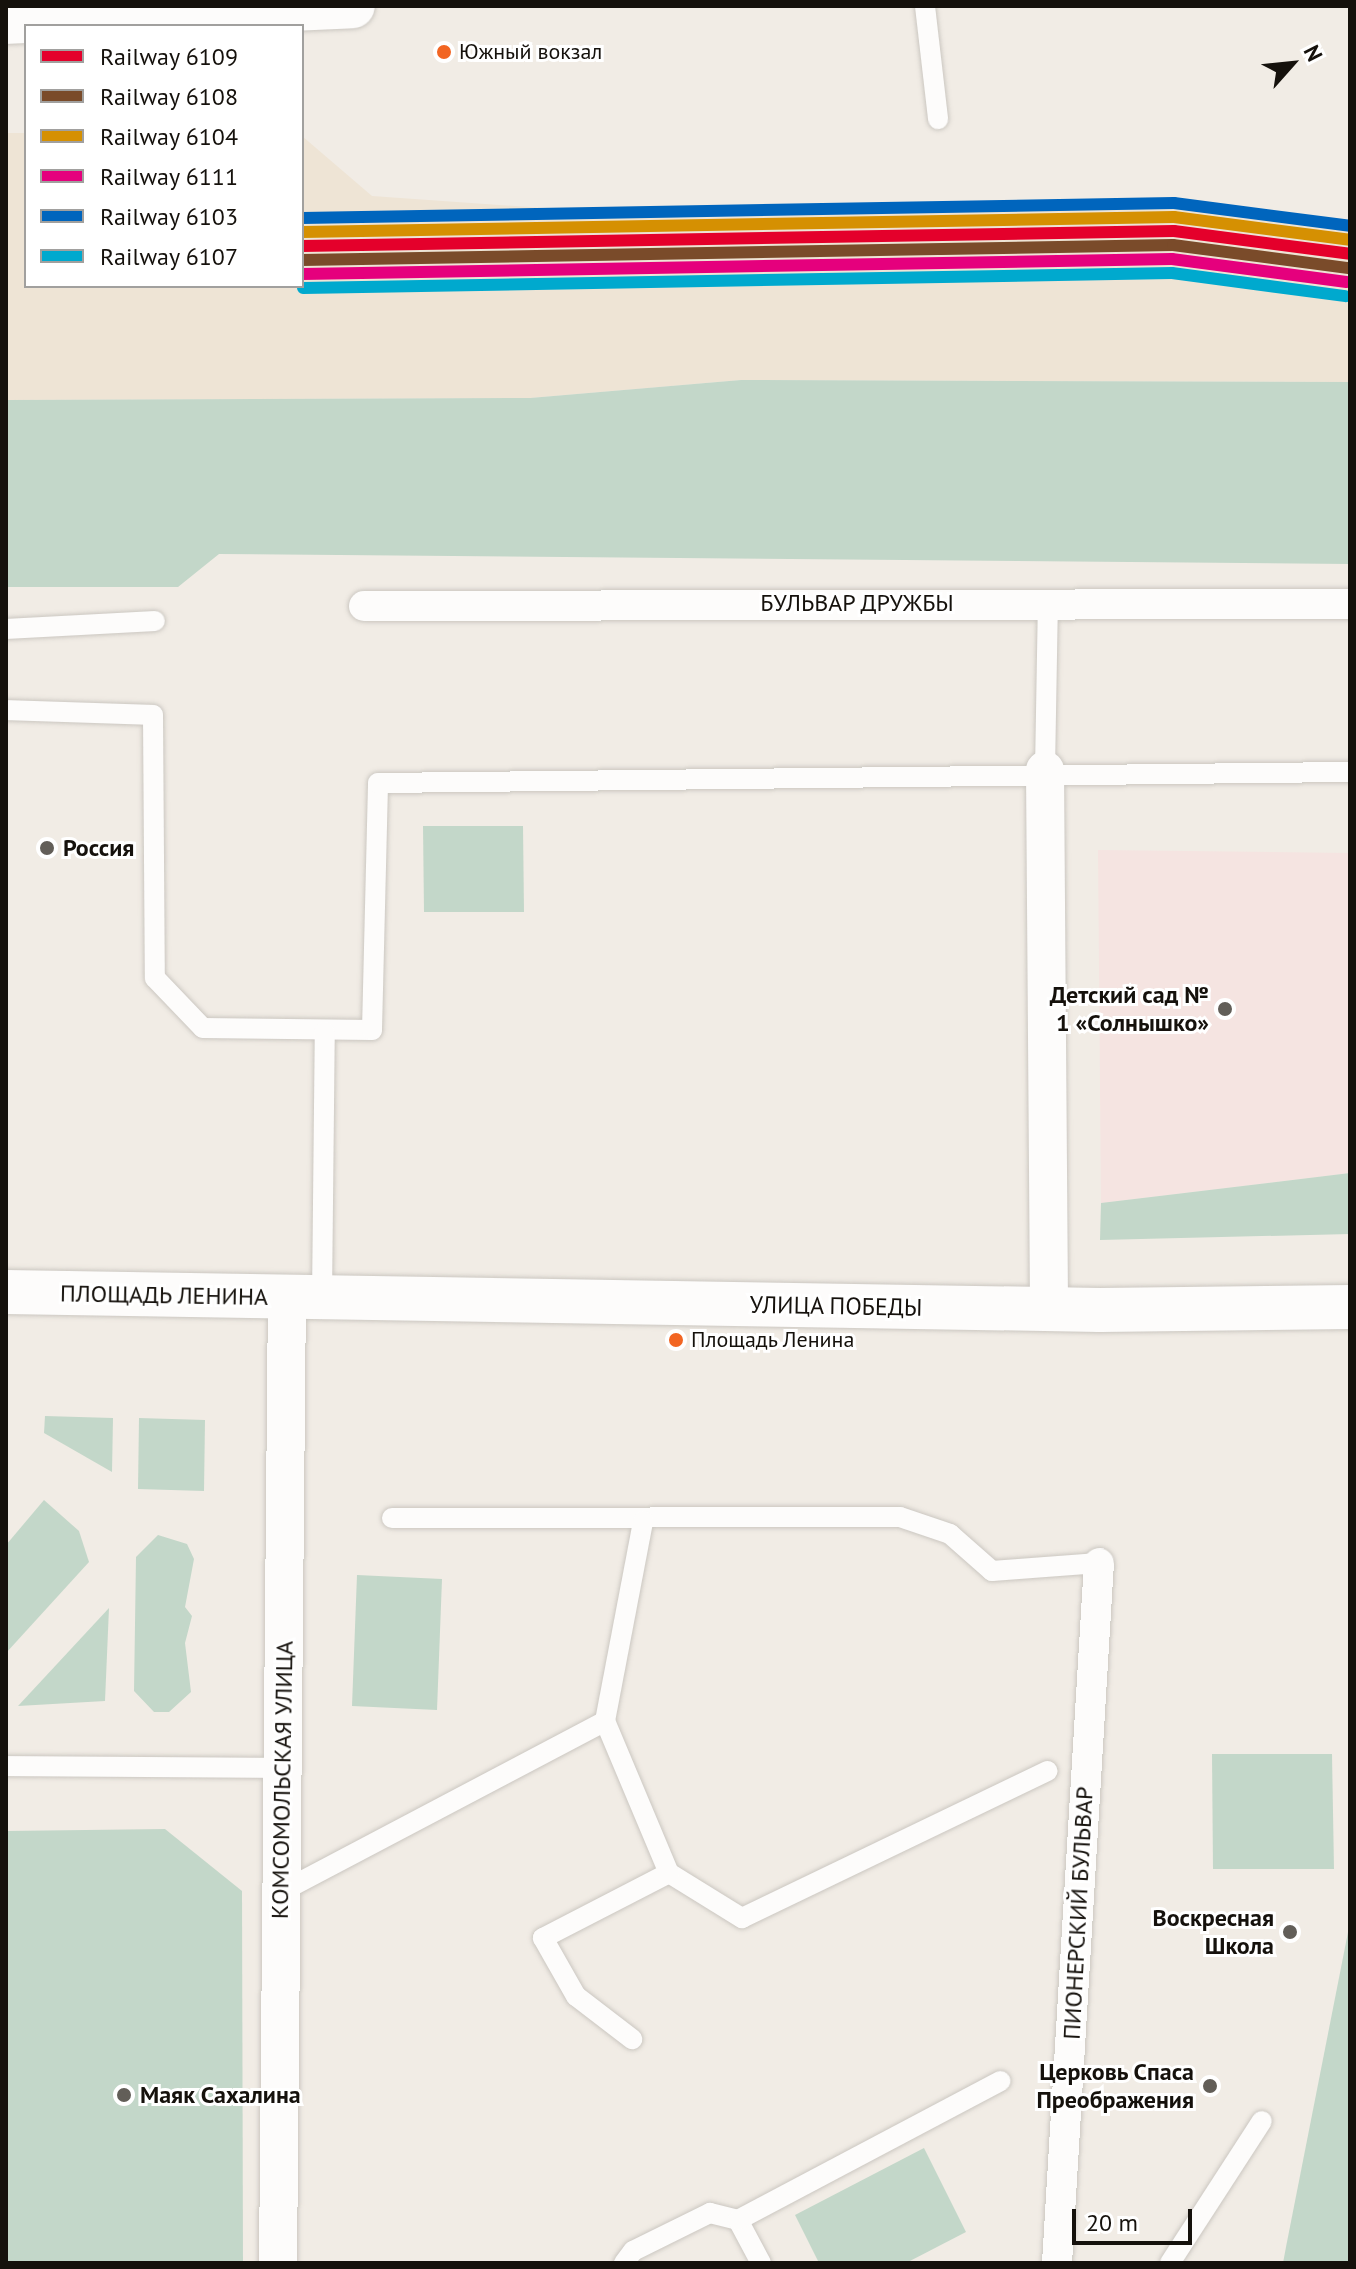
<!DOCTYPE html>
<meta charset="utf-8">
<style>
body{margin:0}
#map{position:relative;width:1356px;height:2269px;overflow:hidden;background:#f1ece5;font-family:"PT Sans",sans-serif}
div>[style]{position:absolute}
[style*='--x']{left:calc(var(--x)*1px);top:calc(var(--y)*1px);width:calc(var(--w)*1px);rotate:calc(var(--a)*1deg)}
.built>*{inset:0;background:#eee4d5}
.education>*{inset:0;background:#f5e4e1}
.green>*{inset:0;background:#c3d7c9}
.roads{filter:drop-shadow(0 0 2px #cbc7c1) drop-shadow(0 0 2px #cbc7c1)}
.service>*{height:20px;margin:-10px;padding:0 10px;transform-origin:10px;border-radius:10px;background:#fdfcfb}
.pedestrian>*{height:30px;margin:-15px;padding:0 15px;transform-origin:15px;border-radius:15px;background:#fdfcfb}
.minor>*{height:38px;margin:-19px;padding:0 19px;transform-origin:19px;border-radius:19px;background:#fdfcfb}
.secondary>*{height:44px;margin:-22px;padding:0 22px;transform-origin:22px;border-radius:22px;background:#fdfcfb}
.rail-1>*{height:12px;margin:-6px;padding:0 6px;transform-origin:6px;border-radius:6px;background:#e4002b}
.rail-2>*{height:12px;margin:-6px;padding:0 6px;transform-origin:6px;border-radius:6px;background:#7a4b2a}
.rail-3>*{height:12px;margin:-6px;padding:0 6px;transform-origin:6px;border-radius:6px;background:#d59002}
.rail-4>*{height:12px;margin:-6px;padding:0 6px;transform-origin:6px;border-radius:6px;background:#e5007d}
.rail-5>*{height:12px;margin:-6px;padding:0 6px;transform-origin:6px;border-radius:6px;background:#0065bd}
.rail-6>*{height:12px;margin:-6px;padding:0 6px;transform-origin:6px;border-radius:6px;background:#00a9ce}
.dots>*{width:22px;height:22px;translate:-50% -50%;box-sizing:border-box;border:4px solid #fff;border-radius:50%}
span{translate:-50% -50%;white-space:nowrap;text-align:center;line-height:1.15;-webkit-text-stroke:6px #fff;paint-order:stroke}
.bus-label{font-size:22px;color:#15110c}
.left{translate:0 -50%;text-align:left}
.street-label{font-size:24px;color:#15110c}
.poi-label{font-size:24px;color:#15110c;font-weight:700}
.right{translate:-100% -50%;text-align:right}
.frame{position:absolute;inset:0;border:8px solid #15110c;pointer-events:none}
.legend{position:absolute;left:24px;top:24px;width:280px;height:264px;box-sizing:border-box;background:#fff;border:2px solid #a1a09e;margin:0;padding:10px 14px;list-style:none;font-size:24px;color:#15110c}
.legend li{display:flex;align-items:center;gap:16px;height:40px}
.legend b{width:40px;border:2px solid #a1a09e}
.north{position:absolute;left:1252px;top:24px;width:80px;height:80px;-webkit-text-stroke:6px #fff;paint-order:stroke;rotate:63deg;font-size:22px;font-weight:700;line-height:32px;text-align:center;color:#15110c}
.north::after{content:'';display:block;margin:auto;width:28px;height:36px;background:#15110c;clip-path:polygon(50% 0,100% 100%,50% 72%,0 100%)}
.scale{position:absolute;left:1072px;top:2209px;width:120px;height:36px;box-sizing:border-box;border:4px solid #15110c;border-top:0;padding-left:10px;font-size:24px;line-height:28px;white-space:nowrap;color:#15110c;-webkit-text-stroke:6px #fff;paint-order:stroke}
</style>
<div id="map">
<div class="built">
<i style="clip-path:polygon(6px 133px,26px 133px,26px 286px,302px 286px,302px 136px,372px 196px,684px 218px,1236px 205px,1350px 228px,1350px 382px,741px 380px,530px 398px,6px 400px)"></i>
</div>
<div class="education">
<i style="clip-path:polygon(1098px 850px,1350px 853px,1350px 1173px,1101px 1203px)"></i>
</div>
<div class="green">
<i style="clip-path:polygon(741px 380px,1350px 382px,1350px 564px,219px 554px,178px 587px,6px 587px,6px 400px,530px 398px)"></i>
<i style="clip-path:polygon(423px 826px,523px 826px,524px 912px,424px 912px)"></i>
<i style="clip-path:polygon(1350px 1173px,1350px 1234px,1100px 1240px,1101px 1203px)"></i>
<i style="clip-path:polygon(45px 1416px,113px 1418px,112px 1472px,44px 1433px)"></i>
<i style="clip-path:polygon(139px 1418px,205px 1420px,204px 1491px,138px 1489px)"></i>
<i style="clip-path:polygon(44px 1500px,79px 1531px,89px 1562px,6px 1653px,6px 1545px)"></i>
<i style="clip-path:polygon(158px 1535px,187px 1544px,194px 1559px,185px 1607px,192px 1616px,185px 1643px,191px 1692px,169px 1712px,154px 1712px,134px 1691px,136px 1557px)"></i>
<i style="clip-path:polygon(357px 1575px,442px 1579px,437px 1710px,352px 1706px)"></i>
<i style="clip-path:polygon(109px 1608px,105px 1701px,18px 1706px)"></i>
<i style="clip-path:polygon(1212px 1754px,1332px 1754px,1334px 1869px,1213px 1869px)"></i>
<i style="clip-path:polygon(165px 1829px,242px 1891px,243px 2263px,6px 2263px,6px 1831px)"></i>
<i style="clip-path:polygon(1350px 1922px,1350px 2263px,1283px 2263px,1286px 2247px)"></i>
<i style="clip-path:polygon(924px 2148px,966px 2232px,906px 2263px,819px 2263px,795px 2215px)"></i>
</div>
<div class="roads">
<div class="service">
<i style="--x:925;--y:6;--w:114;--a:83.4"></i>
<i style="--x:6;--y:629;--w:149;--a:-3.1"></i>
<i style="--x:6;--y:710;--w:147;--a:1.9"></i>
<i style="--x:153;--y:715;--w:263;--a:89.6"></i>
<i style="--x:155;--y:978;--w:69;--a:46.2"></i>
<i style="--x:203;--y:1028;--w:169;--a:0.7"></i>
<i style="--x:372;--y:1030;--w:247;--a:-88.6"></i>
<i style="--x:378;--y:783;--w:972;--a:-0.65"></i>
<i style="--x:1045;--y:770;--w:169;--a:-89"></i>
<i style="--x:322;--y:1298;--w:266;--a:-89.4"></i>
<i style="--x:392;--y:1518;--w:508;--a:-0.11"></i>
<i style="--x:900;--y:1517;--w:53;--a:18.8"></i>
<i style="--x:950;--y:1534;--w:56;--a:41.4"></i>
<i style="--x:992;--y:1571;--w:107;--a:-4.3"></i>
<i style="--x:605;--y:1721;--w:204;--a:-79.2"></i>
<i style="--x:6;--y:1766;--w:277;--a:0.4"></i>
<i style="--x:669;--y:1873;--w:86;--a:31.7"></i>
<i style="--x:742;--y:1918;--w:339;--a:-25.7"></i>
<i style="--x:281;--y:1892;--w:366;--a:-27.8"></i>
<i style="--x:605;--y:1721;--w:165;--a:67.2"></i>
<i style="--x:669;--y:1873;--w:142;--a:152.7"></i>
<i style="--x:543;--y:1938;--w:67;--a:60.4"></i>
<i style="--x:576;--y:1996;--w:71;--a:37.5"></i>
<i style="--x:738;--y:2220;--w:49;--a:61.9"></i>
<i style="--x:624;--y:2263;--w:15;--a:-53"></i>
<i style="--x:633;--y:2251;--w:86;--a:-26.3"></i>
<i style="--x:710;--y:2213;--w:29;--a:14"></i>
<i style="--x:738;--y:2220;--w:297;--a:-27.9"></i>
<i style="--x:1170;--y:2263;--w:169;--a:-57.1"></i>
</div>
<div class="pedestrian">
<i style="--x:364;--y:606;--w:986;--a:-0.12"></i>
<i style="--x:1057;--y:2263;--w:701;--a:-86.57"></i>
</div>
<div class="minor">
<i style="--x:1045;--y:770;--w:539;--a:89.57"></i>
<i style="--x:278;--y:2263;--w:966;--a:-89.47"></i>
</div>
<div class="secondary">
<i style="--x:6;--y:22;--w:347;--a:-2.6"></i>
<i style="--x:6;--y:1292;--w:1094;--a:0.94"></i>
<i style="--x:1100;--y:1310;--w:250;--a:-0.7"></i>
</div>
</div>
<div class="rail-1">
<i style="--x:302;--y:246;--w:872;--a:-0.99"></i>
<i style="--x:1174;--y:231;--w:177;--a:7.4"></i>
</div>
<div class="rail-2">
<i style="--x:302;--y:260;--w:871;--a:-0.99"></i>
<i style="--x:1173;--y:245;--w:177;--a:7.5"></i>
</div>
<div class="rail-3">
<i style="--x:302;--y:232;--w:872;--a:-0.99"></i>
<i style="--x:1174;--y:217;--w:177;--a:7.4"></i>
</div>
<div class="rail-4">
<i style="--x:302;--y:274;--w:870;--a:-0.99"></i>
<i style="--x:1172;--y:259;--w:176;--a:7.5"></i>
</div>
<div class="rail-5">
<i style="--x:302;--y:218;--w:872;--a:-0.99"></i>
<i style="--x:1174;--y:203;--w:177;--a:7.4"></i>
</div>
<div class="rail-6">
<i style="--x:303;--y:288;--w:869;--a:-0.99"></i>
<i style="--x:1172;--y:273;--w:175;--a:7.6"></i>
</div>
<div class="dots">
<i style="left:444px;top:52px;background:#f26522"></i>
<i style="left:47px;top:848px;background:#625e58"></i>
<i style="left:1225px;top:1009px;background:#625e58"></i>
<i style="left:676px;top:1340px;background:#f26522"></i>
<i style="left:1290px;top:1932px;background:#625e58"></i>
<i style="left:1210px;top:2086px;background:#625e58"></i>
<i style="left:124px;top:2095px;background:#625e58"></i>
</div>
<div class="bus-label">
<span class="left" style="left:459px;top:52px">Южный вокзал</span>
<span class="left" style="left:691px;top:1340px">Площадь Ленина</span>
</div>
<div class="street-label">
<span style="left:857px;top:603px">БУЛЬВАР ДРУЖБЫ</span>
<span style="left:164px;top:1295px;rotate:1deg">ПЛОЩАДЬ ЛЕНИНА</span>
<span style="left:836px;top:1306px;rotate:1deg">УЛИЦА ПОБЕДЫ</span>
<span style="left:282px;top:1780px;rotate:-89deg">КОМСОМОЛЬСКАЯ УЛИЦА</span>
<span style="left:1078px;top:1913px;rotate:-87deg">ПИОНЕРСКИЙ БУЛЬВАР</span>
</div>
<div class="poi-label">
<span class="left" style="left:63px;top:848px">Россия</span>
<span class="right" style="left:1209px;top:1009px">Детский сад №<br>1 «Солнышко»</span>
<span class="right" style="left:1274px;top:1932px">Воскресная<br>Школа</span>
<span class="right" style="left:1194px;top:2086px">Церковь Спаса<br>Преображения</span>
<span class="left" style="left:140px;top:2095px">Маяк Сахалина</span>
</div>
<div class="frame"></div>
<ul class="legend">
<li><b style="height:10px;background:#e4002b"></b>Railway 6109</li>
<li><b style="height:10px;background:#7a4b2a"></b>Railway 6108</li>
<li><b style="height:10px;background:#d59002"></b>Railway 6104</li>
<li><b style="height:10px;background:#e5007d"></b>Railway 6111</li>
<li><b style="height:10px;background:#0065bd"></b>Railway 6103</li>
<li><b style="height:10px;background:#00a9ce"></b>Railway 6107</li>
</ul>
<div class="north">N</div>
<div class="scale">20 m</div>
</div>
